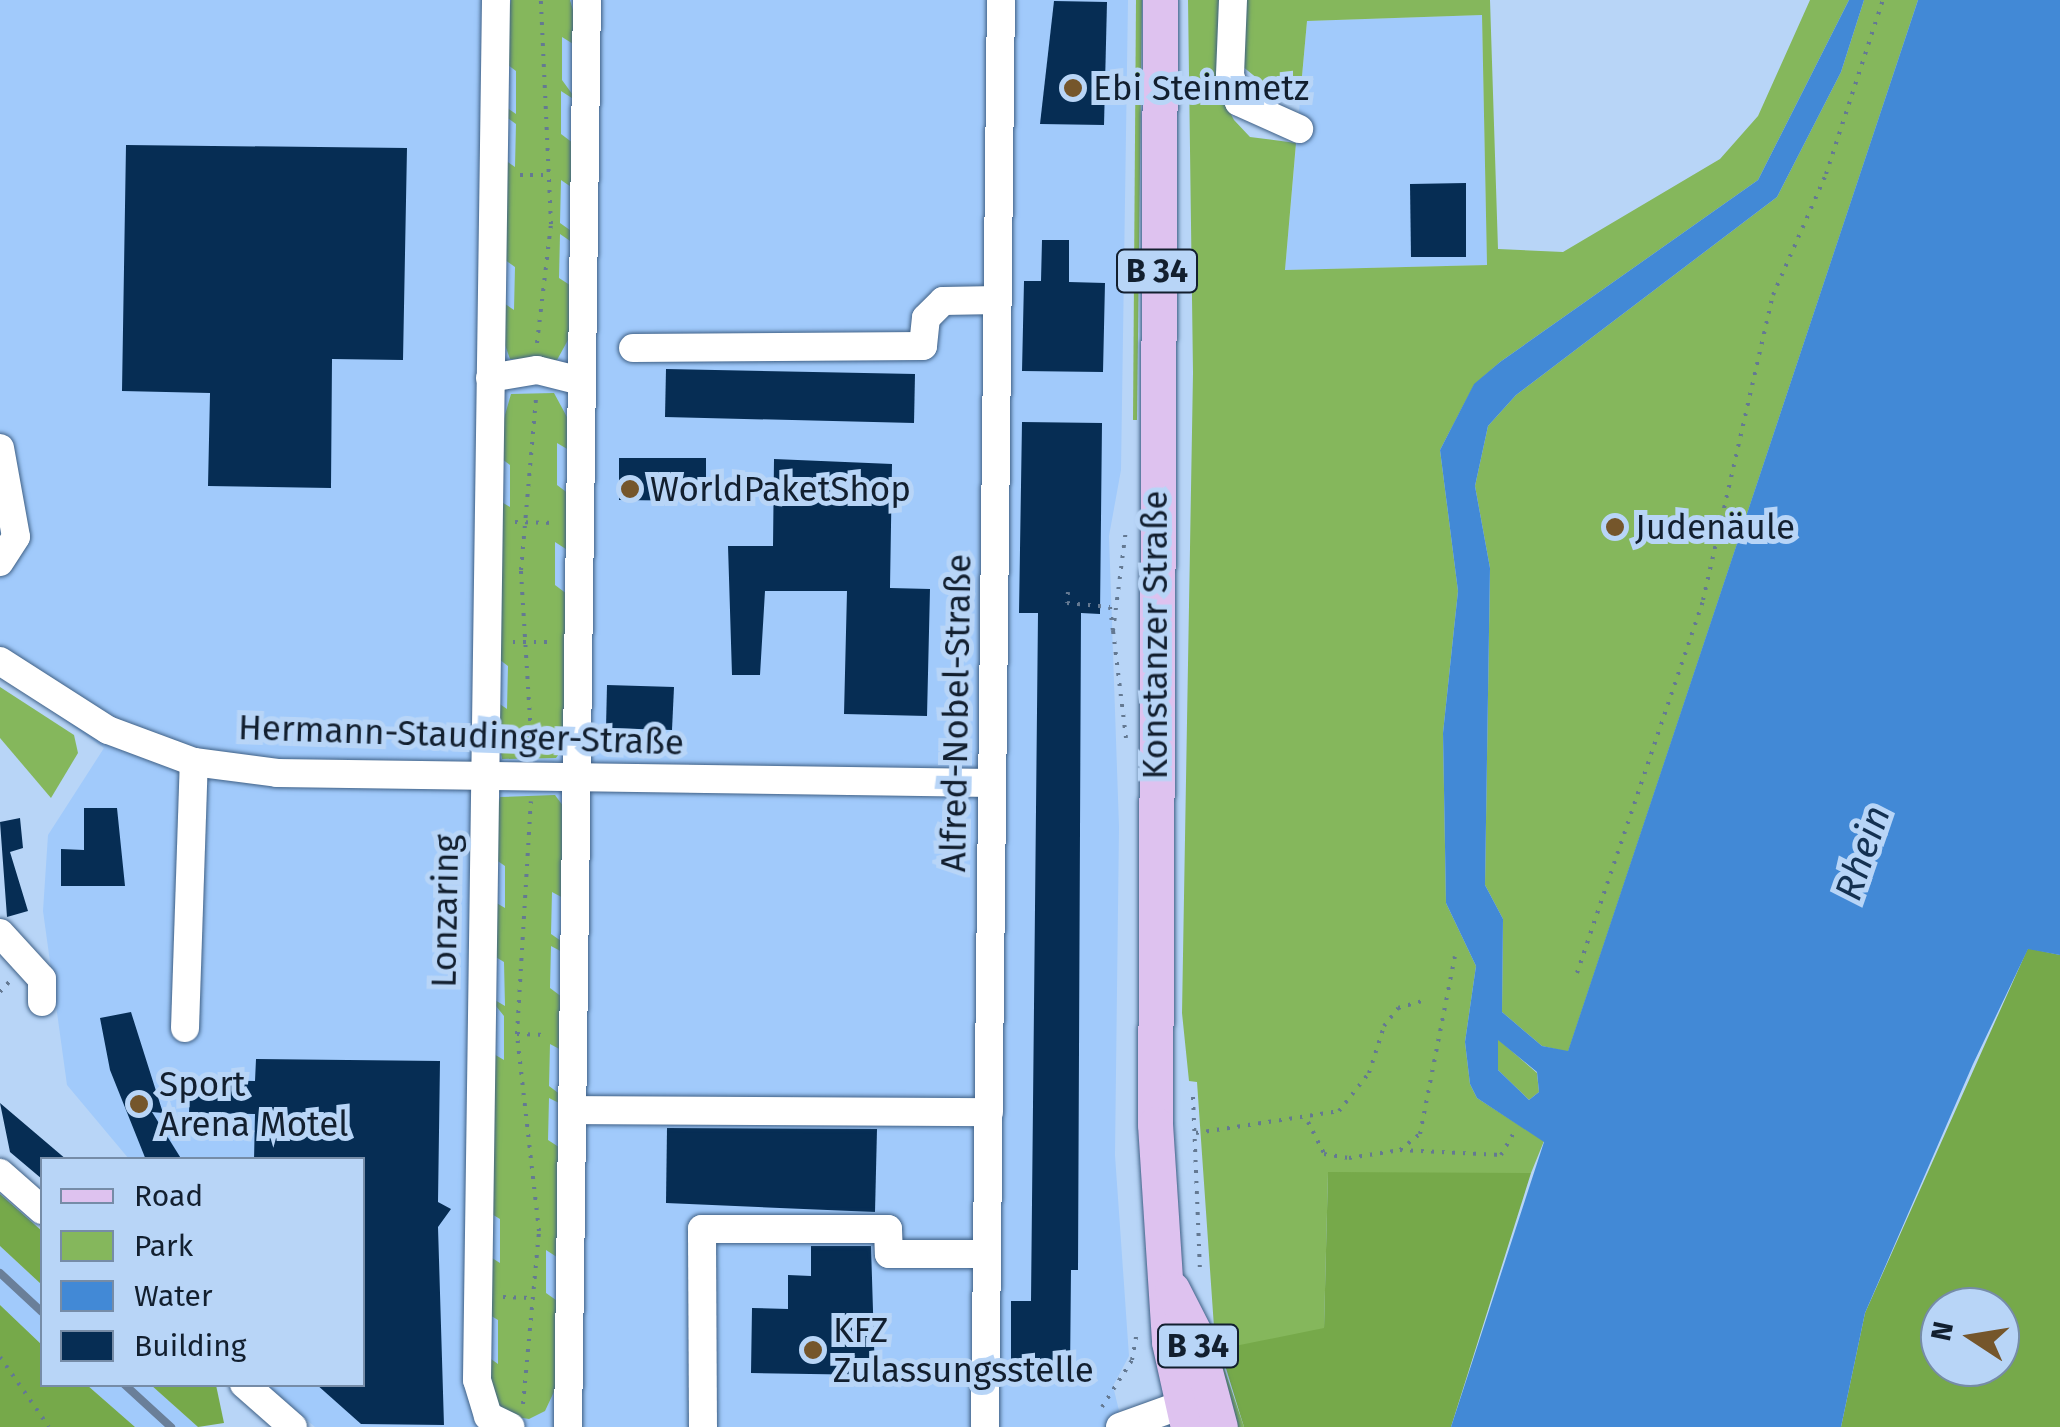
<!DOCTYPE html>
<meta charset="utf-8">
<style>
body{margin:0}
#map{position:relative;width:2060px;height:1427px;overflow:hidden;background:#b8d5f7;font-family:"Fira Sans",sans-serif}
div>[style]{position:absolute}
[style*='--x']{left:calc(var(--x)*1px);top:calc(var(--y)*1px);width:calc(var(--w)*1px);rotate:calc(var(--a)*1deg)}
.built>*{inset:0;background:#a1cafb}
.green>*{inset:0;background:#85b75c}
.forest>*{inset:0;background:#76a94a}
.water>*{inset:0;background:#4289d6}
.building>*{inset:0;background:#062d54}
.path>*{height:4px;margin-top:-2px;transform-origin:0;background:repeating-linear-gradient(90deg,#647992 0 2.5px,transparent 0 10.5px)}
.roads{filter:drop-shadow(0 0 2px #3f6085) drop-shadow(0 0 2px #3f6085)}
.minor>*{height:28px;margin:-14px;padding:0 14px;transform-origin:14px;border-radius:14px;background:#fff}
.major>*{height:35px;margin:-17.5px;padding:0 17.5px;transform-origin:17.5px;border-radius:17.5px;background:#dec2ef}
.rail>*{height:8px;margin:-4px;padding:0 4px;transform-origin:4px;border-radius:4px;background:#6a7f99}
.dots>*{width:28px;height:28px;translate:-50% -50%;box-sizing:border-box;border:5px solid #b8d5f7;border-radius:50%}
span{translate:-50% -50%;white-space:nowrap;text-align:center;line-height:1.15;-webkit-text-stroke:10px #b8d5f7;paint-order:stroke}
.shield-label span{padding:2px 8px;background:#b8d5f7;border:2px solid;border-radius:8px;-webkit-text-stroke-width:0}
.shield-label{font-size:32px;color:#121f2f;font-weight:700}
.poi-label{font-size:35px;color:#121f2f}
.left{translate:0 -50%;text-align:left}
.street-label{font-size:35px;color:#121f2f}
.water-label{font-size:38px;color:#143151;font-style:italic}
.legend{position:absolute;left:40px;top:1157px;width:325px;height:230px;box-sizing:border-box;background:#b8d5f7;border:2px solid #768ca7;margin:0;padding:12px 18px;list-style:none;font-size:30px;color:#121f2f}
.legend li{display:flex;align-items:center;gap:20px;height:50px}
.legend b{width:50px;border:2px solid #768ca7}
.north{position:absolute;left:1920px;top:1287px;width:100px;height:100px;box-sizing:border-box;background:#b8d5f7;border:2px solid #768ca7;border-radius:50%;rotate:282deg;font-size:28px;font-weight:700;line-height:40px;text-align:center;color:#121f2f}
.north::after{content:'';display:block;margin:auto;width:35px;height:45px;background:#75562b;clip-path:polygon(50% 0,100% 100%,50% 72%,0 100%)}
</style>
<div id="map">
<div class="built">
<i style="clip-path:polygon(0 0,1128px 0,1121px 470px,1109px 536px,1119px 827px,1115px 1155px,1129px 1356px,1113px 1386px,1123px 1427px,315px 1427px,266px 1385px,362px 1384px,362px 1160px,129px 1159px,67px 1085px,43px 911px,48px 835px,104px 748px,0 675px)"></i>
<i style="clip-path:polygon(1482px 15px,1487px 265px,1285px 270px,1307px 21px)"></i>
<i style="clip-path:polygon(0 1246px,42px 1285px,42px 1345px,0 1305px)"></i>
<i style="clip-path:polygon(87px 1385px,151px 1385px,198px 1427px,135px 1427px)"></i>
</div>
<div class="green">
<i style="clip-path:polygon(511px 0,570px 0,576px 20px,578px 47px,562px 37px,562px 80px,578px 102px,561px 91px,561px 134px,577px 146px,577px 191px,561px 180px,560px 223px,577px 235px,576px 245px,560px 234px,559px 278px,576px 289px,574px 329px,557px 360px,510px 359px,499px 328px,498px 299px,514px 310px,515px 267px,498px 255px,499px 156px,515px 167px,516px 124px,499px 112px,500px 103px,516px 114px,516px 71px,500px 59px)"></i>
<i style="clip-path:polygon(1136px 0,1142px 0,1137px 420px,1133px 420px)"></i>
<i style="clip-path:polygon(1188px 0,1227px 0,1224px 101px,1234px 120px,1250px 137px,1296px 143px,1285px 270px,1487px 265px,1482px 15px,1307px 21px,1302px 76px,1289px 91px,1273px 91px,1242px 66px,1243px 0,1490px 0,1498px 249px,1563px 252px,1720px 159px,1758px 116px,1810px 0,1849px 0,1758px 180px,1500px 362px,1474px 385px,1440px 450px,1458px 591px,1443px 733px,1446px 903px,1476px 966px,1465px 1042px,1470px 1084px,1477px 1098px,1544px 1141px,1531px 1173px,1328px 1173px,1324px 1329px,1219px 1353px,1244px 1427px,1230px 1427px,1216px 1356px,1197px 1082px,1189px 1081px,1182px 1013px,1193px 373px)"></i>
<i style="clip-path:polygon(1864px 0,1918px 0,1568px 1052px,1542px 1046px,1502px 1012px,1503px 919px,1485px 885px,1490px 568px,1475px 486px,1488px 426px,1516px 395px,1777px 197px,1841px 72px)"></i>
<i style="clip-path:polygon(554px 393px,574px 430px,574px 453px,557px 443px,557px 485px,573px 497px,572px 553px,555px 542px,555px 585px,571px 597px,566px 744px,556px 758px,502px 759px,491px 698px,507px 709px,508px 666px,492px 654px,493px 497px,510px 507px,510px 465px,494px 453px,511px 394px)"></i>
<i style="clip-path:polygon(0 687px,74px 735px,78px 753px,51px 798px,0 738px)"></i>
<i style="clip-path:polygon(555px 795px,566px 810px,567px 900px,552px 892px,551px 934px,567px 945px,566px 954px,551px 946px,550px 988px,566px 1000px,565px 1052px,550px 1044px,549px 1086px,565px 1098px,565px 1106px,549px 1098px,548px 1140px,565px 1151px,563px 1261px,546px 1250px,546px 1293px,563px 1305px,559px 1381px,545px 1411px,529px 1419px,504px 1415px,486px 1395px,484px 1354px,498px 1364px,498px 1320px,483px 1311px,484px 1253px,500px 1263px,500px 1219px,485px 1210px,487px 1050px,504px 1060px,504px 1016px,488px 996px,505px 1006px,504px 962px,489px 953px,488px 898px,505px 908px,505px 866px,489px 855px,500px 797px)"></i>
<i style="clip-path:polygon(1498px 1039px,1537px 1073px,1539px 1092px,1529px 1100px,1498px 1070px)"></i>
</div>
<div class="forest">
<i style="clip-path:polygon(evenodd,2028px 948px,2060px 955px,2060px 1427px,1841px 1427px,1865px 1313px,2028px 948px,1940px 1307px,2000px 1307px,2000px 1367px,1940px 1367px,1940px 1307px)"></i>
<i style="clip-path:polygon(1328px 1172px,1531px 1173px,1451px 1427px,1244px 1427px,1220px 1349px,1324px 1328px)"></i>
<i style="clip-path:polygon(0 1194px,42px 1231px,42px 1285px,0 1246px)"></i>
<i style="clip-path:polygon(0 1305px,42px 1345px,42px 1384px,87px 1385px,135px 1427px,0 1427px)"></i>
<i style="clip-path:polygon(151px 1385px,216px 1385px,224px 1423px,198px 1427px)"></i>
</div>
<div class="water">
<i style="clip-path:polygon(evenodd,1849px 0,1864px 0,1841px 72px,1777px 197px,1516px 395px,1488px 426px,1475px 486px,1490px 568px,1485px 885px,1503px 919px,1502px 1012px,1542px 1046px,1568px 1051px,1918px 0,2060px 0,2060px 955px,2028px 949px,1973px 1064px,1865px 1313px,1841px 1427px,1451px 1427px,1544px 1142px,1477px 1098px,1470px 1084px,1465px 1042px,1476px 966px,1446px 903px,1443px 733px,1458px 591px,1440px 450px,1474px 384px,1500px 362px,1758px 180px,1849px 0,1498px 1040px,1537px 1072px,1539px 1092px,1529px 1100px,1498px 1070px,1498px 1040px)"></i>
</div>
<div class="building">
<i style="clip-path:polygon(1054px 1px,1107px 2px,1104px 125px,1040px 124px)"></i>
<i style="clip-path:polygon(126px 145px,407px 148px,403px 360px,332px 359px,331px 488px,208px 486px,210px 393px,122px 391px)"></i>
<i style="clip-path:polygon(1466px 183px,1466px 257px,1411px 257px,1410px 184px)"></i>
<i style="clip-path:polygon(1042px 240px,1069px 240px,1069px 282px,1105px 283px,1103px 372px,1022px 371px,1024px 281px,1041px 281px)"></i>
<i style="clip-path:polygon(666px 369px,915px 374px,914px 423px,665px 417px)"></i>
<i style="clip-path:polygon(1022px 422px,1102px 423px,1100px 614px,1081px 613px,1078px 1270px,1071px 1270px,1070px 1375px,1011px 1375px,1011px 1301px,1031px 1301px,1038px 613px,1019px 613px)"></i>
<i style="clip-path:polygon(619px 458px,706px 458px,706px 501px,619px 500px)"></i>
<i style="clip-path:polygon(774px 459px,892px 464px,890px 588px,930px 589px,927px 716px,844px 714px,847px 591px,765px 591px,760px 675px,732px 675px,728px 546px,773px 546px)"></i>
<i style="clip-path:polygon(607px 685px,674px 687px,672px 730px,606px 728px)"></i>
<i style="clip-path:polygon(84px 808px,117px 808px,125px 886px,61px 886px,61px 849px,84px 850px)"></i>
<i style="clip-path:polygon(20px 818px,23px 848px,10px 852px,28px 911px,7px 917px,0 822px)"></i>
<i style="clip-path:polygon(131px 1012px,163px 1113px,152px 1112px,182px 1160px,146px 1160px,110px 1070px,100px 1018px)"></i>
<i style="clip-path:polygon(256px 1059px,440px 1061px,438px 1202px,451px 1209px,438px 1227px,444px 1425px,361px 1424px,316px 1384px,362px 1384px,362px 1160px,254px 1160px,255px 1114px,189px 1113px,190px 1080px,255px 1081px)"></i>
<i style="clip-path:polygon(0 1103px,67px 1160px,42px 1160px,42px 1179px,10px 1152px)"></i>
<i style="clip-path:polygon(667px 1128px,877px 1129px,875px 1212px,666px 1203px)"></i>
<i style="clip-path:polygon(811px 1246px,871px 1246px,875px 1375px,751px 1373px,752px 1308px,788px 1309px,788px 1275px,811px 1276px)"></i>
</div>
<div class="path">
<i style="--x:520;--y:175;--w:30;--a:0"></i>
<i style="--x:537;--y:343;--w:120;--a:-83.3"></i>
<i style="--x:551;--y:224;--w:224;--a:-92.6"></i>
<i style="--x:515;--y:522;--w:40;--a:1.4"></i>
<i style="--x:1068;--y:592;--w:11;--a:95"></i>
<i style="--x:1067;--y:603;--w:43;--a:5.3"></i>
<i style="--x:1110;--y:607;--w:24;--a:83"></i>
<i style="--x:513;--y:642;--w:41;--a:0"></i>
<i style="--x:1126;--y:738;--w:108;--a:-96.9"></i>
<i style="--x:1113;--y:631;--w:103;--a:-82.7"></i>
<i style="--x:532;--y:752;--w:182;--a:-93.5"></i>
<i style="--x:521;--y:570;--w:173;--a:-85"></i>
<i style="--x:1577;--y:973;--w:394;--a:-71.3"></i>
<i style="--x:1703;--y:600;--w:313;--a:-77.1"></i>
<i style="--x:1773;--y:295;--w:132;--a:-66.3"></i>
<i style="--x:1826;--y:174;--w:183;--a:-71.9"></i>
<i style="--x:0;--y:992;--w:15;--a:-48"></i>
<i style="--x:517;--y:1034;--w:31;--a:2"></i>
<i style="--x:1193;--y:1097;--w:178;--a:87.7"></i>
<i style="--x:1308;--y:1122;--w:36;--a:63"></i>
<i style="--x:1324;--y:1154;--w:25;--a:9"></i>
<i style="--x:1349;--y:1158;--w:52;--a:-8.9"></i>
<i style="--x:1400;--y:1150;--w:26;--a:-39"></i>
<i style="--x:1420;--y:1134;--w:181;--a:-78.9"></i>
<i style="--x:1196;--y:1133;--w:145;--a:-8.7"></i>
<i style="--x:1339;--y:1111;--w:48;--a:-51.7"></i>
<i style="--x:1369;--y:1073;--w:49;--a:-72.3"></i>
<i style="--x:1384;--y:1026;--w:23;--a:-52"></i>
<i style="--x:1398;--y:1008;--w:25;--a:-16"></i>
<i style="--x:1400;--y:1150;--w:101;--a:2.8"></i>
<i style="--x:1501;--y:1155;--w:24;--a:-60"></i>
<i style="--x:503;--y:1297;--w:30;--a:2"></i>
<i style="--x:0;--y:1357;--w:85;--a:55"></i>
<i style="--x:523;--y:1404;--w:174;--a:-84.7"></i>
<i style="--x:539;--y:1231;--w:198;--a:-96.4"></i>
<i style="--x:517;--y:1034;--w:233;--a:-86.6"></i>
<i style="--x:1102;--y:1407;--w:56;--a:-57.4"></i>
<i style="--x:1132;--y:1360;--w:29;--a:-80"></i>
</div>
<div class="roads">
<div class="minor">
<i style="--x:496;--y:0;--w:1380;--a:90.79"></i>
<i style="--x:477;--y:1380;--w:38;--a:73"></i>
<i style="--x:488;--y:1416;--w:25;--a:26"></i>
<i style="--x:1233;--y:0;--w:75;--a:92.3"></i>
<i style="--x:1230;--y:75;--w:28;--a:72"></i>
<i style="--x:1239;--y:102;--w:66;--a:24.2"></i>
<i style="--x:633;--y:348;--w:290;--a:-0.4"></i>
<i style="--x:923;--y:346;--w:28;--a:-84"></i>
<i style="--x:926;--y:318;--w:24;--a:-45"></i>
<i style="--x:943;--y:301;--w:55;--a:-1"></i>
<i style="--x:490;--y:378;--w:48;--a:-9.7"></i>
<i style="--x:537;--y:370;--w:45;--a:14"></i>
<i style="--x:0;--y:448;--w:90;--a:79.8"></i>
<i style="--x:16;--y:537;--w:30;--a:123"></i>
<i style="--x:0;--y:661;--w:128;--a:32.6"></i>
<i style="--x:108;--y:730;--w:92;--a:20.4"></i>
<i style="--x:0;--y:933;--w:62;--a:47.6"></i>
<i style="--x:42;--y:979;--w:23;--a:90"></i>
<i style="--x:185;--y:1028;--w:266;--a:-88.1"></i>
<i style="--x:194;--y:762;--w:84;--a:7.5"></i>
<i style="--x:277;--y:773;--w:715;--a:0.8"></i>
<i style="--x:572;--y:1110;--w:417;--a:0.3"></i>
<i style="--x:0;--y:1173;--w:56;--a:41.4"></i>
<i style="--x:244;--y:1384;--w:65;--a:41.3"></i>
<i style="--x:568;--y:1427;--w:1427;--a:-89.24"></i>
<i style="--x:703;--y:1427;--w:198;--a:-90.3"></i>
<i style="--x:702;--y:1229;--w:186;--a:0"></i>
<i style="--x:888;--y:1229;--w:25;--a:88"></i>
<i style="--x:889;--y:1254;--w:98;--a:0"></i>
<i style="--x:985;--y:1427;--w:1427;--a:-89.36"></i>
<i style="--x:1120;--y:1427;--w:65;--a:-19.8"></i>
<i style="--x:1181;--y:1405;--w:22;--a:34"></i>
</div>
<div class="major">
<i style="--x:1160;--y:0;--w:1124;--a:90.25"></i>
<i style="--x:1155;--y:1124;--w:218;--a:86.3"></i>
<i style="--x:1169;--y:1342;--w:87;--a:77.4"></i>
<i style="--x:1172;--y:1289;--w:51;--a:62.9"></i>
<i style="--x:1195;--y:1334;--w:96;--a:75"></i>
</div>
</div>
<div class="rail">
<i style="--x:0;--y:1273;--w:57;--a:42.9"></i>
<i style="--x:124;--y:1384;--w:64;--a:42.5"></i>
</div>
<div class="dots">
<i style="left:1073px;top:88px;background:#75562b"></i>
<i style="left:630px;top:489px;background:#75562b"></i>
<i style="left:1615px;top:527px;background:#75562b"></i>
<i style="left:139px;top:1104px;background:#75562b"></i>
<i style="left:813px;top:1350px;background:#75562b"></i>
</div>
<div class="shield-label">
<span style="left:1157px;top:271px">B 34</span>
<span style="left:1198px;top:1346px">B 34</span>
</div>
<div class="poi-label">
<span class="left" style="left:1093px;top:88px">Ebi Steinmetz</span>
<span class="left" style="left:650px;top:489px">WorldPaketShop</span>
<span class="left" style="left:1635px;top:527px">Judenäule</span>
<span class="left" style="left:159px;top:1104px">Sport<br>Arena Motel</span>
<span class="left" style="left:833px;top:1350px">KFZ<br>Zulassungsstelle</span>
</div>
<div class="street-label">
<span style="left:1155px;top:635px;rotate:-90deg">Konstanzer Straße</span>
<span style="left:956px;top:713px;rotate:-89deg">Alfred-Nobel-Straße</span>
<span style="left:461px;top:735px;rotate:2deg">Hermann-Staudinger-Straße</span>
<span style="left:445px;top:911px;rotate:-89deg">Lonzaring</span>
</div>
<div class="water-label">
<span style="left:1863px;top:853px;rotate:-71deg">Rhein</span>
</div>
<ul class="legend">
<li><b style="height:12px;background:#dec2ef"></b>Road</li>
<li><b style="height:28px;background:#85b75c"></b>Park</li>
<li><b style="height:28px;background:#4289d6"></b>Water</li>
<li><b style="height:28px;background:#062d54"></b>Building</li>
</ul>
<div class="north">N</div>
</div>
